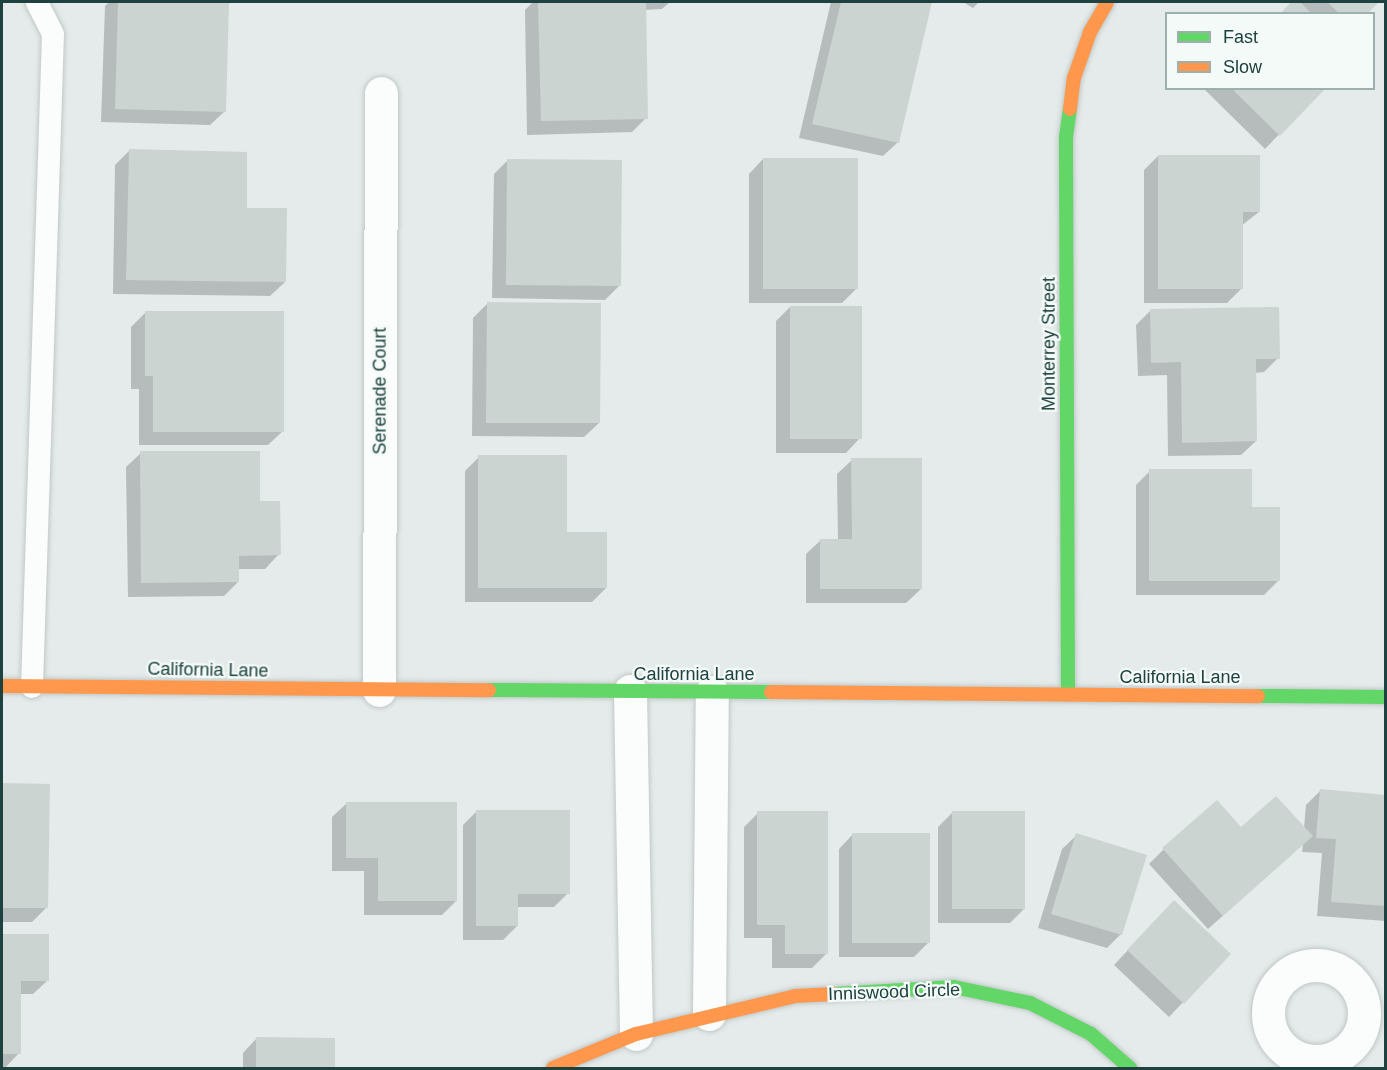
<!DOCTYPE html>
<style>
body{margin:0}
#map{position:relative;width:1387px;height:1070px;overflow:hidden;background:#e4ebea;font-family:Arial,sans-serif}
div>[style]{position:absolute}
[style*='--x']{left:calc(var(--x)*1px);top:calc(var(--y)*1px);width:calc(var(--w)*1px);rotate:calc(var(--a)*1deg)}
.shadow>*{inset:0;background:#0003}
.building>*{inset:0;background:#ccd4d2}
.roads{filter:drop-shadow(0 0 2px #c1c8c7) drop-shadow(0 0 2px #c1c8c7)}
.lane>*{height:22px;margin:-11px;padding:0 11px;transform-origin:11px;border-radius:11px;background:#fbfcfc}
.street>*{height:33px;margin:-16.5px;padding:0 16.5px;transform-origin:16.5px;border-radius:16.5px;background:#fbfcfc}
.street>.ring{margin:-16.5px;padding:0;box-sizing:content-box;background:none;border:33px solid #fbfcfc;border-radius:50%}
.fast>*{height:14px;margin:-7px;padding:0 7px;transform-origin:7px;border-radius:7px;background:#63d668}
.slow>*{height:14px;margin:-7px;padding:0 7px;transform-origin:7px;border-radius:7px;background:#ff974d}
span{translate:-50% -50%;white-space:nowrap;text-align:center;line-height:1.15;-webkit-text-stroke:4.5px #f3faf7;paint-order:stroke}
.street-label{font-size:18px;color:#1f413f}
.frame{position:absolute;inset:0;border:3px solid #1f413f;pointer-events:none}
.legend{position:absolute;left:1165px;top:12px;width:210px;height:78px;box-sizing:border-box;background:#f3faf7;border:2px solid #9eb0ad;margin:0;padding:8px 10px;list-style:none;font-size:18px;color:#1f413f}
.legend li{display:flex;align-items:center;gap:12px;height:30px}
.legend b{width:30px;border:2px solid #9eb0ad}
</style>
<div id="map">
<div class="shadow">
<i style="clip-path:polygon(109px 2px,227px 2px,225px 111px,210px 125px,101px 122px,105px 6px)"></i>
<i style="clip-path:polygon(533px 2px,670px 2px,662px 9px,644px 10px,646px 118px,632px 132px,527px 135px,525px 10px)"></i>
<i style="clip-path:polygon(831px 2px,931px 2px,898px 142px,883px 156px,799px 138px)"></i>
<i style="clip-path:polygon(963px 2px,979px 2px,973px 8px)"></i>
<i style="clip-path:polygon(1293px 2px,1377px 2px,1365px 14px,1281px 14px)"></i>
<i style="clip-path:polygon(1203px 88px,1324px 88px,1265px 149px)"></i>
<i style="clip-path:polygon(129px 151px,285px 282px,270px 296px,113px 294px,115px 165px)"></i>
<i style="clip-path:polygon(1158px 156px,1259px 212px,1241px 226px,1241px 289px,1227px 303px,1144px 303px,1144px 170px)"></i>
<i style="clip-path:polygon(763px 159px,856px 289px,842px 303px,749px 303px,749px 174px)"></i>
<i style="clip-path:polygon(508px 160px,619px 286px,605px 300px,492px 298px,494px 174px)"></i>
<i style="clip-path:polygon(488px 303px,599px 423px,584px 437px,472px 436px,473px 318px)"></i>
<i style="clip-path:polygon(790px 307px,860px 438px,846px 453px,776px 453px,776px 321px)"></i>
<i style="clip-path:polygon(1151px 310px,1278px 358px,1264px 372px,1255px 373px,1256px 441px,1241px 455px,1168px 456px,1167px 375px,1138px 376px,1136px 325px)"></i>
<i style="clip-path:polygon(145px 313px,283px 431px,268px 445px,139px 445px,139px 389px,131px 389px,131px 327px)"></i>
<i style="clip-path:polygon(141px 453px,259px 503px,279px 554px,265px 569px,238px 569px,238px 582px,224px 596px,128px 597px,126px 467px)"></i>
<i style="clip-path:polygon(479px 457px,565px 534px,606px 588px,592px 602px,465px 602px,465px 471px)"></i>
<i style="clip-path:polygon(852px 460px,921px 589px,906px 603px,806px 603px,806px 554px,821px 540px,838px 540px,837px 474px)"></i>
<i style="clip-path:polygon(1150px 471px,1250px 509px,1278px 581px,1264px 595px,1136px 595px,1136px 485px)"></i>
<i style="clip-path:polygon(2px 785px,48px 785px,46px 908px,32px 922px,2px 922px)"></i>
<i style="clip-path:polygon(1320px 791px,1386px 796px,1386px 921px,1317px 916px,1322px 853px,1302px 852px,1303px 844px,1208px 929px,1149px 864px,1163px 850px,1241px 830px,1304px 828px,1306px 805px)"></i>
<i style="clip-path:polygon(347px 803px,456px 901px,442px 915px,364px 915px,364px 871px,332px 871px,332px 817px)"></i>
<i style="clip-path:polygon(477px 811px,568px 893px,554px 907px,517px 907px,517px 926px,503px 940px,463px 940px,463px 825px)"></i>
<i style="clip-path:polygon(758px 813px,826px 954px,812px 968px,772px 968px,772px 938px,744px 938px,744px 827px)"></i>
<i style="clip-path:polygon(952px 813px,1024px 909px,1010px 923px,938px 923px,938px 827px)"></i>
<i style="clip-path:polygon(853px 834px,928px 943px,914px 957px,839px 957px,839px 849px)"></i>
<i style="clip-path:polygon(1077px 835px,1121px 934px,1107px 948px,1038px 928px,1062px 849px)"></i>
<i style="clip-path:polygon(1160px 916px,1229px 954px,1169px 1017px,1114px 965px)"></i>
<i style="clip-path:polygon(2px 936px,48px 936px,48px 980px,33px 994px,19px 994px,19px 1053px,5px 1068px,2px 1068px)"></i>
<i style="clip-path:polygon(257px 1038px,334px 1040px,333px 1068px,243px 1068px,243px 1053px)"></i>
</div>
<div class="building">
<i style="clip-path:polygon(118px 2px,229px 2px,226px 112px,115px 109px)"></i>
<i style="clip-path:polygon(538px 2px,646px 2px,648px 119px,541px 121px)"></i>
<i style="clip-path:polygon(841px 2px,932px 2px,899px 143px,812px 124px)"></i>
<i style="clip-path:polygon(1291px 2px,1300px 2px,1312px 14px,1280px 14px)"></i>
<i style="clip-path:polygon(1327px 2px,1379px 2px,1367px 14px,1340px 14px)"></i>
<i style="clip-path:polygon(1231px 88px,1326px 88px,1280px 136px)"></i>
<i style="clip-path:polygon(129px 149px,247px 152px,247px 208px,287px 208px,286px 282px,126px 280px)"></i>
<i style="clip-path:polygon(1158px 155px,1260px 155px,1260px 212px,1243px 212px,1243px 289px,1158px 289px)"></i>
<i style="clip-path:polygon(763px 158px,858px 158px,858px 289px,763px 289px)"></i>
<i style="clip-path:polygon(507px 159px,622px 160px,621px 286px,506px 285px)"></i>
<i style="clip-path:polygon(487px 302px,601px 303px,600px 423px,486px 423px)"></i>
<i style="clip-path:polygon(790px 306px,862px 306px,862px 439px,790px 439px)"></i>
<i style="clip-path:polygon(1279px 307px,1280px 359px,1256px 359px,1257px 441px,1182px 443px,1181px 362px,1151px 363px,1150px 309px)"></i>
<i style="clip-path:polygon(145px 311px,284px 311px,284px 432px,153px 432px,153px 376px,145px 376px)"></i>
<i style="clip-path:polygon(140px 451px,260px 451px,260px 501px,280px 501px,281px 555px,239px 556px,239px 582px,141px 583px)"></i>
<i style="clip-path:polygon(478px 455px,567px 455px,567px 532px,607px 532px,607px 588px,478px 588px)"></i>
<i style="clip-path:polygon(851px 458px,922px 458px,922px 589px,820px 589px,820px 539px,852px 539px)"></i>
<i style="clip-path:polygon(1149px 469px,1252px 469px,1252px 507px,1280px 507px,1280px 581px,1149px 581px)"></i>
<i style="clip-path:polygon(2px 783px,50px 784px,48px 908px,2px 908px)"></i>
<i style="clip-path:polygon(1320px 789px,1386px 795px,1386px 906px,1331px 902px,1336px 839px,1316px 838px)"></i>
<i style="clip-path:polygon(1276px 796px,1313px 836px,1223px 916px,1162px 848px,1217px 800px,1241px 827px)"></i>
<i style="clip-path:polygon(346px 802px,457px 802px,457px 901px,378px 901px,378px 858px,346px 858px)"></i>
<i style="clip-path:polygon(476px 810px,570px 810px,570px 894px,518px 894px,518px 926px,476px 926px)"></i>
<i style="clip-path:polygon(757px 811px,828px 811px,828px 954px,785px 954px,785px 925px,757px 925px)"></i>
<i style="clip-path:polygon(952px 811px,1025px 811px,1025px 909px,952px 909px)"></i>
<i style="clip-path:polygon(852px 833px,930px 833px,930px 943px,852px 943px)"></i>
<i style="clip-path:polygon(1076px 833px,1147px 855px,1122px 935px,1051px 914px)"></i>
<i style="clip-path:polygon(1174px 900px,1231px 954px,1184px 1004px,1127px 950px)"></i>
<i style="clip-path:polygon(2px 934px,49px 934px,49px 981px,21px 981px,21px 1054px,2px 1054px)"></i>
<i style="clip-path:polygon(256px 1037px,335px 1038px,335px 1068px,256px 1068px)"></i>
</div>
<div class="roads">
<div class="lane">
<i style="--x:32;--y:687;--w:653;--a:-88.16"></i>
<i style="--x:53;--y:34;--w:36;--a:-117"></i>
</div>
<div class="street">
<i style="--x:379;--y:690;--w:597;--a:-89.81"></i>
<i style="--x:630;--y:691;--w:343;--a:89"></i>
<i class="ring" style="left:1268px;top:965px;width:63px;height:63px"></i>
<i style="--x:709;--y:1014;--w:322;--a:-89.5"></i>
</div>
<div class="fast">
<i style="--x:489;--y:690;--w:282;--a:0.4"></i>
<i style="--x:1068;--y:694;--w:557;--a:-90.21"></i>
<i style="--x:1066;--y:137;--w:28;--a:-82"></i>
<i style="--x:1258;--y:696;--w:128;--a:0.4"></i>
<i style="--x:834;--y:994;--w:120;--a:-3.3"></i>
<i style="--x:954;--y:987;--w:78;--a:11.9"></i>
<i style="--x:1030;--y:1003;--w:68;--a:26.9"></i>
<i style="--x:1091;--y:1034;--w:52;--a:41.1"></i>
</div>
<div class="slow">
<i style="--x:1070;--y:109;--w:31;--a:-83"></i>
<i style="--x:1074;--y:78;--w:49;--a:-70.8"></i>
<i style="--x:1090;--y:32;--w:34;--a:-60"></i>
<i style="--x:2;--y:686;--w:487;--a:0.5"></i>
<i style="--x:771;--y:692;--w:487;--a:0.5"></i>
<i style="--x:553;--y:1068;--w:90;--a:-22.3"></i>
<i style="--x:636;--y:1034;--w:163;--a:-13.4"></i>
<i style="--x:795;--y:996;--w:39;--a:-3"></i>
</div>
</div>
<div class="street-label">
<span style="left:1049px;top:344px;rotate:-90deg">Monterrey Street</span>
<span style="left:380px;top:391px;rotate:-90deg">Serenade Court</span>
<span style="left:208px;top:670px;rotate:1deg">California Lane</span>
<span style="left:694px;top:674px">California Lane</span>
<span style="left:1180px;top:677px">California Lane</span>
<span style="left:894px;top:992px;rotate:-2deg">Inniswood Circle</span>
</div>
<div class="frame"></div>
<ul class="legend">
<li><b style="height:8px;background:#63d668"></b>Fast</li>
<li><b style="height:8px;background:#ff974d"></b>Slow</li>
</ul>
</div>
